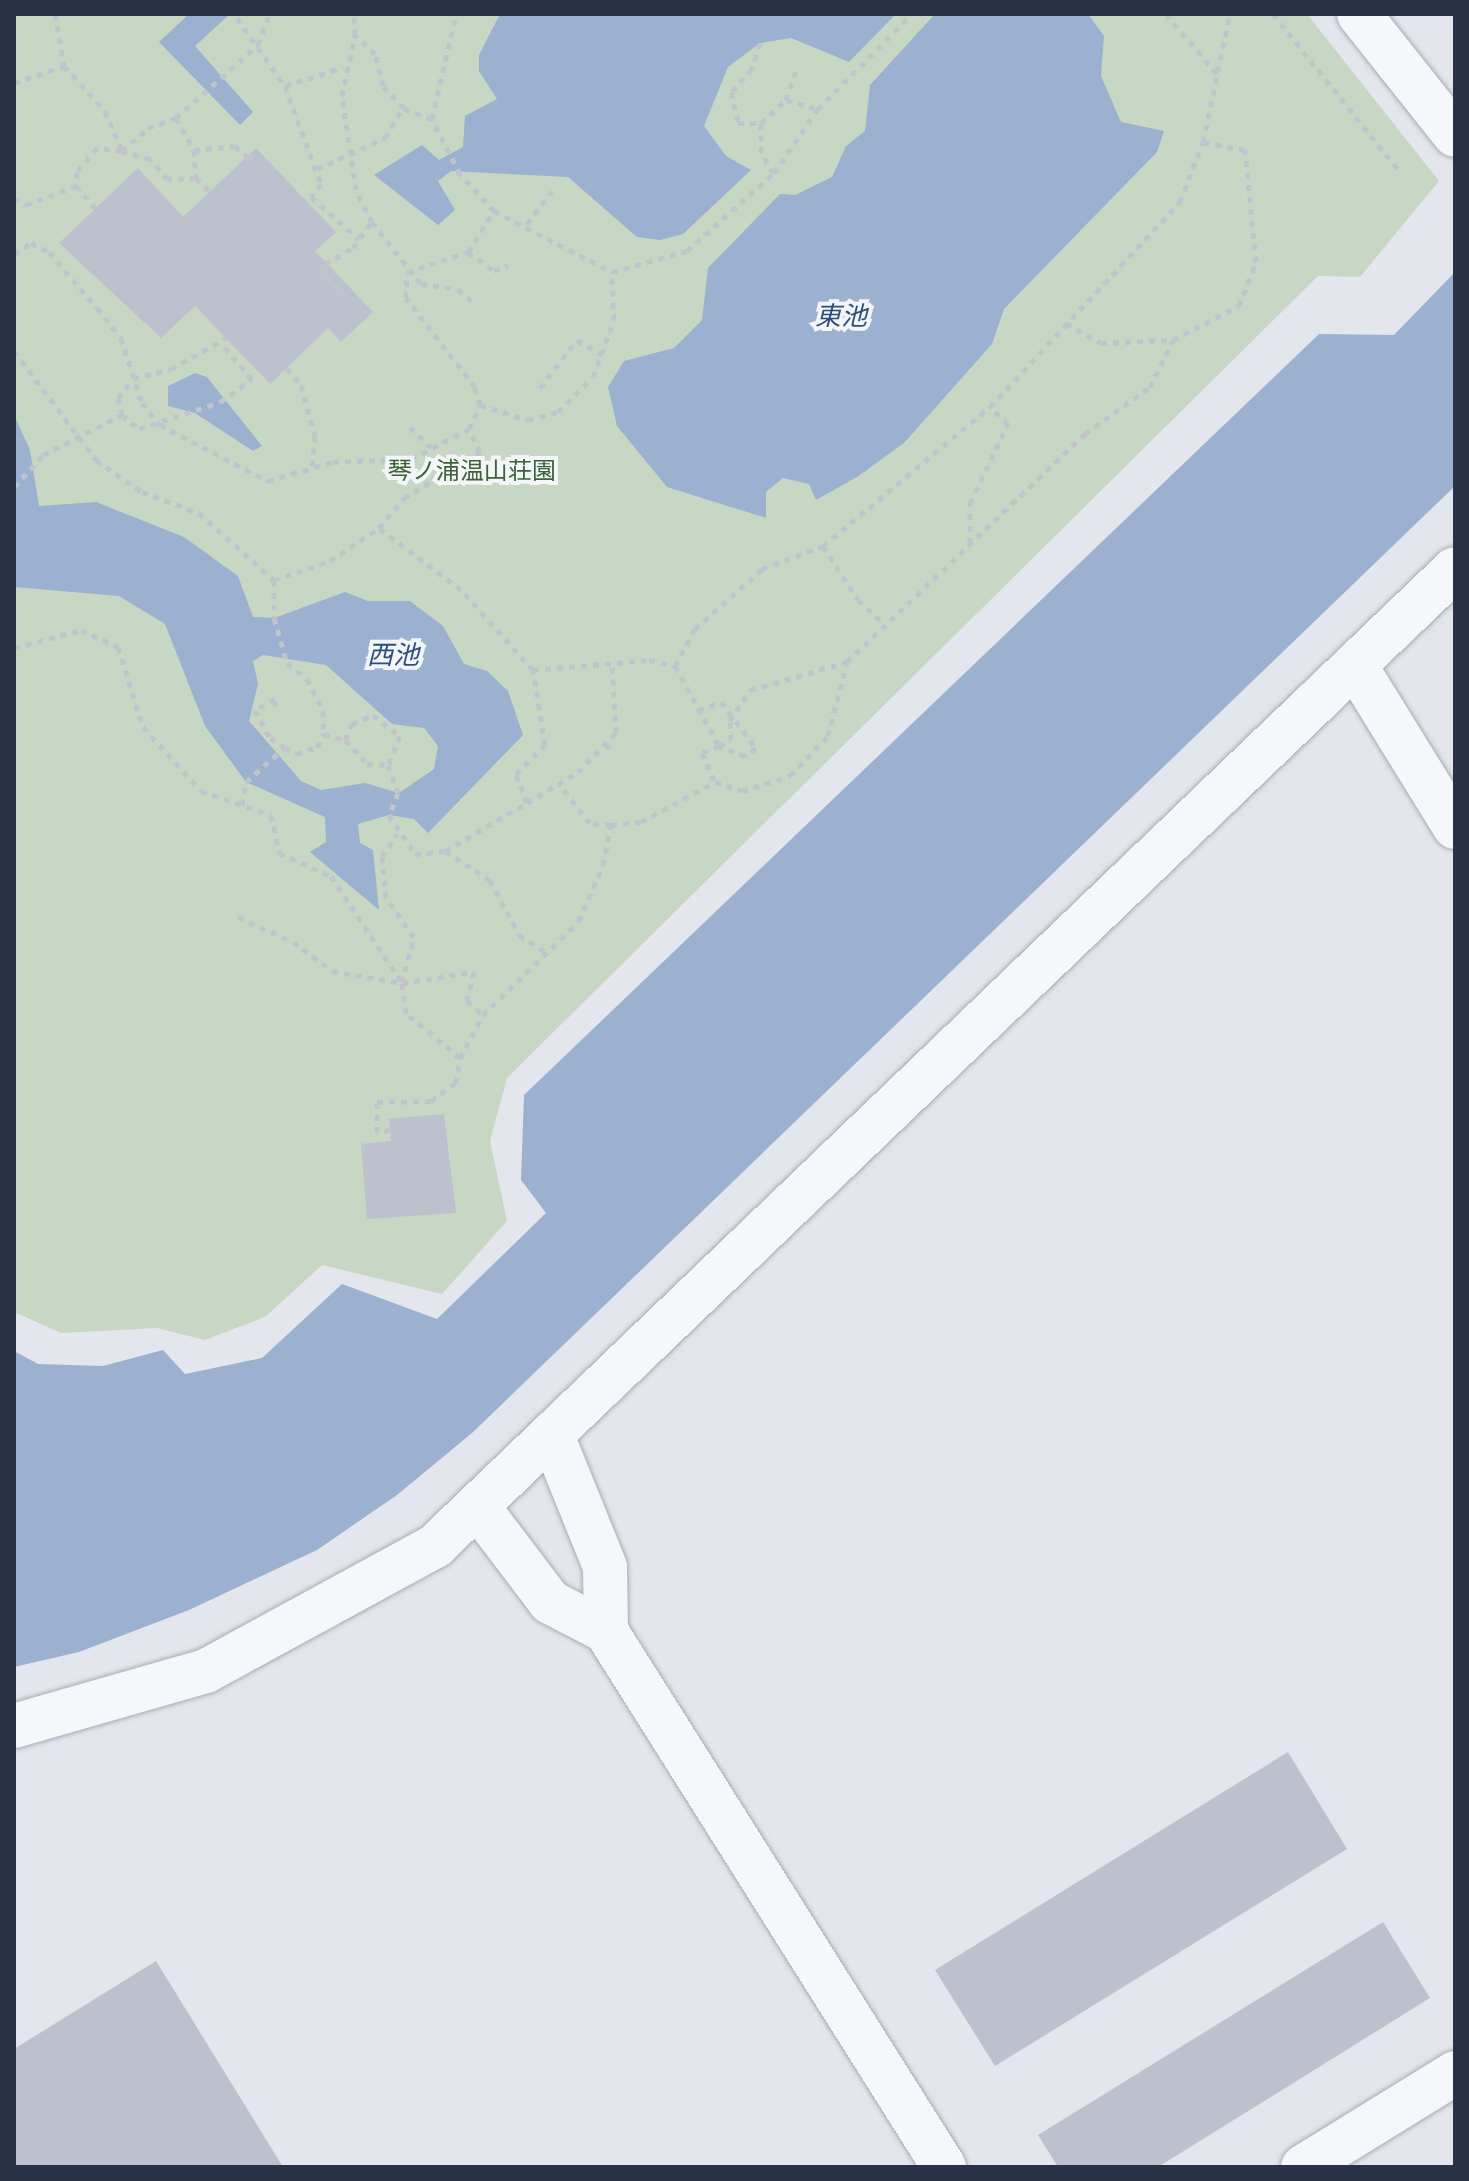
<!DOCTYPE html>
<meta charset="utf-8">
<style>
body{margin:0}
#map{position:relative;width:1469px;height:2181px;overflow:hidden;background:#e3e6ec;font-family:"Work Sans","Noto Sans JP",sans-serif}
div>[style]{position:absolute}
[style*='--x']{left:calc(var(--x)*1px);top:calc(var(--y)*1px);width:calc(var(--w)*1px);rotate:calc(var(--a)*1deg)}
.green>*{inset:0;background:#c7d7c3}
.water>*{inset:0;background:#9bb1cf}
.building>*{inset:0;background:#bcc1cd}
.path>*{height:5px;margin-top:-2.5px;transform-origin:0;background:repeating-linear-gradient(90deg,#c1c4cb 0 6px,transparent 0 12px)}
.roads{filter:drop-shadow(0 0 2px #a7acb7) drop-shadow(0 0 2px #a7acb7)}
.minor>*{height:44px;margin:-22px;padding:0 22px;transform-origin:22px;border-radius:22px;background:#f6f7fa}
span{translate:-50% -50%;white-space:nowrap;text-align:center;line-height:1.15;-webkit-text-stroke:8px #f3f5f9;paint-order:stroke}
.park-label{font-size:24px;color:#3b6335}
.water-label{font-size:26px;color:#2e4e7f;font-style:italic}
.frame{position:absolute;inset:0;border:16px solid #293246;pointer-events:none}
</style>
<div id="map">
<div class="green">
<i style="clip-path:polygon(14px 14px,1307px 14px,1439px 181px,1360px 277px,1318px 276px,507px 1078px,490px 1141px,507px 1221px,442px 1294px,322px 1265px,265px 1317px,205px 1340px,157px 1328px,61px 1333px,14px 1312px)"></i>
</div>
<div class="water">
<i style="clip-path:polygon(189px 14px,230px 14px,195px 46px,253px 112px,240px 125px,159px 42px)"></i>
<i style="clip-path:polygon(500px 14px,896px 14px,849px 62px,791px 38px,760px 43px,728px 67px,704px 126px,726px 156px,751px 170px,683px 234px,660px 240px,637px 237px,568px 177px,451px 171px,438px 181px,455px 210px,438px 225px,374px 175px,422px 145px,439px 160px,463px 147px,465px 116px,497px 99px,479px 71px,479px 55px)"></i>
<i style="clip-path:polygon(935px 14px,1088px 14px,1104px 36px,1101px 76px,1121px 122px,1164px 131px,1157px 152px,1004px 309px,992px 344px,904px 443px,857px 477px,816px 500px,809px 484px,783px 478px,766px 492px,766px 518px,667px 487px,617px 426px,608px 387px,624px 361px,674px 348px,702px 320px,708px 268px,780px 194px,795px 195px,832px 177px,846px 146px,865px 131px,870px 85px)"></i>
<i style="clip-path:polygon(1455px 272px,1455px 486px,472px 1433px,397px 1495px,317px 1550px,189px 1610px,79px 1652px,14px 1667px,14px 1351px,38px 1364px,103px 1366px,163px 1350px,185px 1374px,262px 1358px,342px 1284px,437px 1319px,546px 1213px,521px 1180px,524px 1095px,1319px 334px,1394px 335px)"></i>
<i style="clip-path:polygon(195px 373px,207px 377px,262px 446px,253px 451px,195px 413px,168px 406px,168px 386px)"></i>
<i style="clip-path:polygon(evenodd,14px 415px,30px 450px,39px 506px,96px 502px,184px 537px,238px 576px,253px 617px,274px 618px,345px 592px,368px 601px,410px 601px,443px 626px,464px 664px,487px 671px,508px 691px,523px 735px,428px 833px,414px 819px,389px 815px,358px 824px,360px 843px,373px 850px,379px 910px,310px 852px,326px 842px,325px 817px,246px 782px,205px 726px,165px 624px,119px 596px,14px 587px,14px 415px,263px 655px,326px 665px,392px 724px,424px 728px,438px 746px,434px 769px,399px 793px,365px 783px,321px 790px,301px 781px,249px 721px,258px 684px,253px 661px,263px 655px)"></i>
</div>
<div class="building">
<i style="clip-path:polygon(256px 148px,336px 232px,315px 251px,373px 312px,341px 342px,328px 328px,270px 384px,195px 306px,161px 338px,59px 243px,138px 168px,183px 217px)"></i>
<i style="clip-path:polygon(444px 1114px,456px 1213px,367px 1219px,361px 1144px,391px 1141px,389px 1119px)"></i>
<i style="clip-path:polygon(1288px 1752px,1347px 1849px,995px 2066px,935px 1970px)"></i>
<i style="clip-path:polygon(1383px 1922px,1430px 1998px,1158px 2167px,1058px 2167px,1038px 2135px)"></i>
<i style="clip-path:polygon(156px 1961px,283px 2167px,14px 2167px,14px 2049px)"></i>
</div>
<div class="path">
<i style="--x:55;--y:14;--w:53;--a:80.2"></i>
<i style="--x:64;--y:66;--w:61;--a:47.7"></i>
<i style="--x:105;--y:111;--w:43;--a:67"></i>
<i style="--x:122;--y:151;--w:25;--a:-173"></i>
<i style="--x:97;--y:148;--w:31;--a:130"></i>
<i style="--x:77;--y:172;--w:14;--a:94"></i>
<i style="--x:76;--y:186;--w:30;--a:49"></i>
<i style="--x:1166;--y:14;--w:79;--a:49.6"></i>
<i style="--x:1273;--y:14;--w:204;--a:51.2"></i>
<i style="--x:237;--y:18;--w:83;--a:54.8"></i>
<i style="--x:285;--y:86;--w:104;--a:69.8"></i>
<i style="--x:321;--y:184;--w:16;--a:128"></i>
<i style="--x:311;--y:197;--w:64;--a:41.2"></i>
<i style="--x:760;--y:43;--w:27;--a:107"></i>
<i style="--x:752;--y:69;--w:31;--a:132"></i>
<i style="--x:731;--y:92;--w:32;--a:77"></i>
<i style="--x:738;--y:123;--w:23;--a:0"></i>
<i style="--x:14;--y:83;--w:53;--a:-18.8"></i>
<i style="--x:285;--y:86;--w:61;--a:-18.1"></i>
<i style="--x:786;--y:100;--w:33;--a:16"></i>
<i style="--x:176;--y:118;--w:37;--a:61"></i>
<i style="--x:194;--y:150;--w:28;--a:86"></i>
<i style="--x:196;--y:178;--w:20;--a:45"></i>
<i style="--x:432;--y:119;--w:108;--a:-77.1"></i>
<i style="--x:194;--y:150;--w:41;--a:-5.6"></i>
<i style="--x:235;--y:146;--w:20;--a:41"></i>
<i style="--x:250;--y:159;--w:8;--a:-50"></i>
<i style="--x:317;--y:169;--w:75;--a:-24.5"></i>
<i style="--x:385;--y:138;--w:35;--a:-59"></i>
<i style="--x:774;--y:173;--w:24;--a:-123"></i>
<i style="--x:761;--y:153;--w:30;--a:-90"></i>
<i style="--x:761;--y:123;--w:34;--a:-43"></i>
<i style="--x:786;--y:100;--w:34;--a:-71"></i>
<i style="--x:196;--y:178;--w:28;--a:178"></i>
<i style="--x:168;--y:179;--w:27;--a:-132"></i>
<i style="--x:150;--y:159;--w:29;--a:-164"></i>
<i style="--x:122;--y:151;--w:35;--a:-41"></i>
<i style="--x:148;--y:128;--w:30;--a:-20"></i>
<i style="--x:176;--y:118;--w:110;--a:-41.7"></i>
<i style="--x:258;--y:45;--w:33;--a:-70"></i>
<i style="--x:14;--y:198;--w:14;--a:30"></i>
<i style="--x:26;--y:205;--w:53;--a:-20.8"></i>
<i style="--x:494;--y:211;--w:133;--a:27.3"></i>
<i style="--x:612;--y:272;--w:78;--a:-15.6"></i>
<i style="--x:687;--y:251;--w:117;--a:-41.9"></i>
<i style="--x:774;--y:173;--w:78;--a:-55.5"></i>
<i style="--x:818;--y:109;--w:134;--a:-45.3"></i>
<i style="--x:372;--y:222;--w:79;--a:51.7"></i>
<i style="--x:421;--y:284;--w:37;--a:8"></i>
<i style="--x:458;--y:289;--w:20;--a:41"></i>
<i style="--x:527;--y:224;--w:41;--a:-52.9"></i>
<i style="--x:468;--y:252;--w:32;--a:36"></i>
<i style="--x:494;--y:271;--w:15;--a:-23"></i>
<i style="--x:14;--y:254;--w:20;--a:-33"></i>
<i style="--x:31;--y:243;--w:20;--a:27"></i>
<i style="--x:49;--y:252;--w:74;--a:49.4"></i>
<i style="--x:97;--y:308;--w:38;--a:51"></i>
<i style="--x:121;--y:338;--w:68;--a:72.1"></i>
<i style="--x:142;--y:403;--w:28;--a:51"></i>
<i style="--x:160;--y:425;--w:122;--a:27.4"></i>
<i style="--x:268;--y:481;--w:68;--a:-16.3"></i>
<i style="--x:333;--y:462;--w:78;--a:-2.2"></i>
<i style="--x:411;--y:459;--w:65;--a:-27.3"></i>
<i style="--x:469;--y:429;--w:26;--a:-65"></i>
<i style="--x:480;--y:405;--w:19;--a:-106"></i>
<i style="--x:475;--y:387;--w:113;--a:-127.8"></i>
<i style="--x:406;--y:298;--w:26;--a:-88"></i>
<i style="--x:407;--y:272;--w:64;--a:-18.2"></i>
<i style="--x:468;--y:252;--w:49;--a:-57.6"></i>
<i style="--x:494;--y:211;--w:50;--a:-132.6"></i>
<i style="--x:460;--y:174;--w:62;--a:-117"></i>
<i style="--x:432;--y:119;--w:30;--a:-159"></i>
<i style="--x:404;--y:108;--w:30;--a:-134"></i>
<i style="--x:383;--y:86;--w:33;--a:-104"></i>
<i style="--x:375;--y:54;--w:28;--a:-136"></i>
<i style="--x:355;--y:35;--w:21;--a:-93"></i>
<i style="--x:339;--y:290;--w:22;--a:-133"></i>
<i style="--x:324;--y:274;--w:10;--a:-84"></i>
<i style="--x:325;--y:264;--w:32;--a:-30"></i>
<i style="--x:353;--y:248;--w:32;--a:-54"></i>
<i style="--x:372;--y:222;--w:36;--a:-117"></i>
<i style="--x:356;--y:190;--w:95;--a:-98.5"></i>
<i style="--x:342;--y:96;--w:62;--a:-78"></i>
<i style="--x:1066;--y:323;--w:40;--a:29.7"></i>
<i style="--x:1101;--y:343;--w:72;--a:-2.4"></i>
<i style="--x:14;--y:351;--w:136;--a:53"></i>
<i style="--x:96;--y:460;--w:56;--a:34.8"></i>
<i style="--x:142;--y:492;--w:61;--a:20.2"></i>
<i style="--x:199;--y:513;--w:101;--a:41.8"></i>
<i style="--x:274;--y:580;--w:59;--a:-18.7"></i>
<i style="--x:330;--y:561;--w:59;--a:-34"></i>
<i style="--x:379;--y:528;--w:39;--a:-50"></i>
<i style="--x:404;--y:498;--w:89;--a:-31.2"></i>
<i style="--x:480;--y:452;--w:25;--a:-116"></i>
<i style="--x:287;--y:368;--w:22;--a:51"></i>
<i style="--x:301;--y:385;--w:53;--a:74.6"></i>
<i style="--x:315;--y:436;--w:33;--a:95"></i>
<i style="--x:540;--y:388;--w:61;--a:-52.4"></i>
<i style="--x:577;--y:340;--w:29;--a:31"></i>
<i style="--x:480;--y:405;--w:50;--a:17.4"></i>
<i style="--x:528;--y:420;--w:31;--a:-15"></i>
<i style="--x:558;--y:412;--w:49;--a:-45"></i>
<i style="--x:593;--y:377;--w:61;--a:-69.8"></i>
<i style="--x:614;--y:320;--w:48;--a:-92.4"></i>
<i style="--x:122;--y:415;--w:22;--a:39"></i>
<i style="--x:139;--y:429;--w:85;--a:-18.4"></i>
<i style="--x:220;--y:402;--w:39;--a:-36"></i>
<i style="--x:252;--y:379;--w:44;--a:-131.3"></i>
<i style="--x:410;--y:427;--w:32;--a:44"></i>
<i style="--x:14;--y:487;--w:43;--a:-47.8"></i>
<i style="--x:43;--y:455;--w:89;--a:-26.9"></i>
<i style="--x:122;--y:415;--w:17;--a:-103"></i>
<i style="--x:118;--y:398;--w:25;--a:-53"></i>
<i style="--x:133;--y:378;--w:39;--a:-13"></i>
<i style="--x:171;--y:369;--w:63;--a:-29.4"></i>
<i style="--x:970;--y:543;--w:40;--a:-90"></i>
<i style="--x:970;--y:503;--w:88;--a:-64.3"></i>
<i style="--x:1008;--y:424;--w:25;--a:-137"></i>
<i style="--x:823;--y:546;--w:64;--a:57.1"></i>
<i style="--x:858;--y:600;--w:36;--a:42"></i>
<i style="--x:274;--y:580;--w:38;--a:90"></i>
<i style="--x:274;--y:618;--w:47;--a:73.9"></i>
<i style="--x:287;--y:663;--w:26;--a:39"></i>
<i style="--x:307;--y:679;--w:36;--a:63"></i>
<i style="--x:323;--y:711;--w:23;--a:88"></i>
<i style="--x:324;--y:734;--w:22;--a:16"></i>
<i style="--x:345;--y:740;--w:33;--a:47"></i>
<i style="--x:367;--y:764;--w:21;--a:3"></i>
<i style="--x:388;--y:765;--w:30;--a:70"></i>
<i style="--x:398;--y:793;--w:24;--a:112"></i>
<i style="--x:389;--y:815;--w:47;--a:56.3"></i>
<i style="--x:415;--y:854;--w:30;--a:-6"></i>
<i style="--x:445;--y:851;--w:95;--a:-30.3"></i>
<i style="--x:527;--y:803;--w:31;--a:-111"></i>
<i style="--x:516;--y:774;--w:41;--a:-45"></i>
<i style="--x:545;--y:745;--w:76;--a:-99.1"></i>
<i style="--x:533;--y:670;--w:108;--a:-132"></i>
<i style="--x:461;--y:590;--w:103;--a:-142.9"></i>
<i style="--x:14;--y:648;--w:69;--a:-15"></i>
<i style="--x:81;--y:630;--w:41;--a:24.7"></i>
<i style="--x:118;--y:647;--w:84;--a:72.6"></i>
<i style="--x:143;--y:727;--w:86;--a:47.8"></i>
<i style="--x:201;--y:791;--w:74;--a:18.9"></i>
<i style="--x:271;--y:815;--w:39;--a:78"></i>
<i style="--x:279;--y:853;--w:57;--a:23.9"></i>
<i style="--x:331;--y:876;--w:128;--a:56.4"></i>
<i style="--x:675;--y:666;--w:42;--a:-61.6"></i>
<i style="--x:695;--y:629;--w:90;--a:-41.8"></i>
<i style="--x:762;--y:569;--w:65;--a:-20.7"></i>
<i style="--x:823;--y:546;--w:217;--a:-39.8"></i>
<i style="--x:990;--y:407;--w:280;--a:-47.2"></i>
<i style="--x:1180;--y:202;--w:64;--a:-69"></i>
<i style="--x:1203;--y:142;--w:131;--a:-78.1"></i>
<i style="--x:533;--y:670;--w:116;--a:-4.9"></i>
<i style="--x:649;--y:660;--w:27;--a:13"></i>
<i style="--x:675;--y:666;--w:91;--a:61.2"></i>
<i style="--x:719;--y:746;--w:18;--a:158"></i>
<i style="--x:702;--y:753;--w:32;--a:66"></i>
<i style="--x:275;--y:706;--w:7;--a:-90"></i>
<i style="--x:275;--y:699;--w:23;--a:151"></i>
<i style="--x:255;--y:710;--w:32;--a:62"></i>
<i style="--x:270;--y:738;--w:17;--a:31"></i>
<i style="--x:698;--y:710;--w:24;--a:-19"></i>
<i style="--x:721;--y:702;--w:58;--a:52.7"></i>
<i style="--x:756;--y:748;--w:14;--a:144"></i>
<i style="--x:745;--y:756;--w:28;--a:-159"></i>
<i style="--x:345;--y:740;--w:17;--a:-66"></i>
<i style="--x:352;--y:724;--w:23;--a:-23"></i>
<i style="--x:373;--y:715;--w:34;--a:38"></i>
<i style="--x:400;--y:736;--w:31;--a:112"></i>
<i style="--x:606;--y:744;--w:8;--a:45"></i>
<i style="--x:719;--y:746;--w:13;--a:-27"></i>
<i style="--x:731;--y:740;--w:19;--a:-93"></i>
<i style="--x:730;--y:721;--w:37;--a:-57"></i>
<i style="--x:750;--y:690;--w:101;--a:-16.1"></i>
<i style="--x:847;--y:662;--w:330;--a:-43.8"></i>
<i style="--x:1085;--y:434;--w:80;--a:-35.9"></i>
<i style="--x:1150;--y:387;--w:52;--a:-63.9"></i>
<i style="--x:1173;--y:340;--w:74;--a:-27.3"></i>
<i style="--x:1239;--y:306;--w:47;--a:-68.9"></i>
<i style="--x:1256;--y:262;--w:113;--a:-95.6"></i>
<i style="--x:1245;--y:150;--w:43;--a:-169.2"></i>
<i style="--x:527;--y:803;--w:60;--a:-31.3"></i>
<i style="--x:578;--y:772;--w:54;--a:-45.7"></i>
<i style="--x:616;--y:733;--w:70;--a:-93.3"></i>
<i style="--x:242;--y:805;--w:23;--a:-80"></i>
<i style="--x:246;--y:782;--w:52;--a:-41.9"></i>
<i style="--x:285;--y:747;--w:13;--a:32"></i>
<i style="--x:296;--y:754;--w:22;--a:-18"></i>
<i style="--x:317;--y:747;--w:15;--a:-62"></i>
<i style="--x:611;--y:825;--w:30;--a:-6"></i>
<i style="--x:641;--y:822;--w:84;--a:-28.4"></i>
<i style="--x:715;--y:782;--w:28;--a:18"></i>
<i style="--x:742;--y:791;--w:50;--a:-17.4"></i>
<i style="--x:790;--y:776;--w:55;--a:-46.5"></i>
<i style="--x:828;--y:736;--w:76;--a:-75.6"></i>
<i style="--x:445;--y:851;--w:54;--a:32.8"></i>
<i style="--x:490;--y:880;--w:62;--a:62.2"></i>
<i style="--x:519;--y:935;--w:33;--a:33"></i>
<i style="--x:238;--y:917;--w:60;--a:24.4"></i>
<i style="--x:293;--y:942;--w:49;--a:36.6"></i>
<i style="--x:332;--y:971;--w:71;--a:9.7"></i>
<i style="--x:402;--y:983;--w:73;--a:-8.7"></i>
<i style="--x:474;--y:972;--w:30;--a:104"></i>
<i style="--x:467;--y:1001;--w:21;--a:41"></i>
<i style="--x:460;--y:1058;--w:49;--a:-61.9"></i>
<i style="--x:483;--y:1015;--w:134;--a:-44.4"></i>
<i style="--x:579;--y:921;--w:61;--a:-66.8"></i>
<i style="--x:603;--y:865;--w:41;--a:-78.7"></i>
<i style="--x:611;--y:825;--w:21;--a:-175"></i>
<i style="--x:590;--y:823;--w:50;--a:-128.5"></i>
<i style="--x:390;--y:1130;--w:13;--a:171"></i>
<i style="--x:377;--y:1132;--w:30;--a:-90"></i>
<i style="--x:377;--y:1102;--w:54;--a:-1.1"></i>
<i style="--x:431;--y:1101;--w:31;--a:-36"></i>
<i style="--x:456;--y:1083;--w:25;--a:-81"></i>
<i style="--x:460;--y:1058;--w:70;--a:-140.2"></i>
<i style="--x:406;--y:1013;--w:30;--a:-98"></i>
<i style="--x:402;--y:983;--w:48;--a:-75.4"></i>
<i style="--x:414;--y:937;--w:48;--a:-125.7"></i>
<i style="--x:386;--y:898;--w:41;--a:-95.6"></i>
<i style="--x:382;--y:857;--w:27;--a:-56"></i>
</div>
<div class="roads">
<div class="minor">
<i style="--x:1359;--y:14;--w:154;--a:51.6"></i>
<i style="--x:1356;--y:667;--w:188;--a:58.3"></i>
<i style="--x:553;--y:1438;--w:139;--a:68"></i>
<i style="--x:605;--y:1567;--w:64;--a:89.1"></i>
<i style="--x:478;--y:1507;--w:119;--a:52.8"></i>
<i style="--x:550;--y:1602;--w:63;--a:27.4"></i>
<i style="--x:606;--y:1631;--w:634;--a:57.76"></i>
<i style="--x:14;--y:1726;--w:200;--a:-16"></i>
<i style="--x:206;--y:1671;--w:261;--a:-28.6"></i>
<i style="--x:435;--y:1546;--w:1412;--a:-43.77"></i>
<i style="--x:1303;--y:2167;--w:179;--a:-31.7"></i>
</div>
</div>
<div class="park-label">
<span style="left:472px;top:472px">琴ノ浦温山荘園</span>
</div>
<div class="water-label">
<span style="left:841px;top:317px">東池</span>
<span style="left:393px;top:656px">西池</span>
</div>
<div class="frame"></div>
</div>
